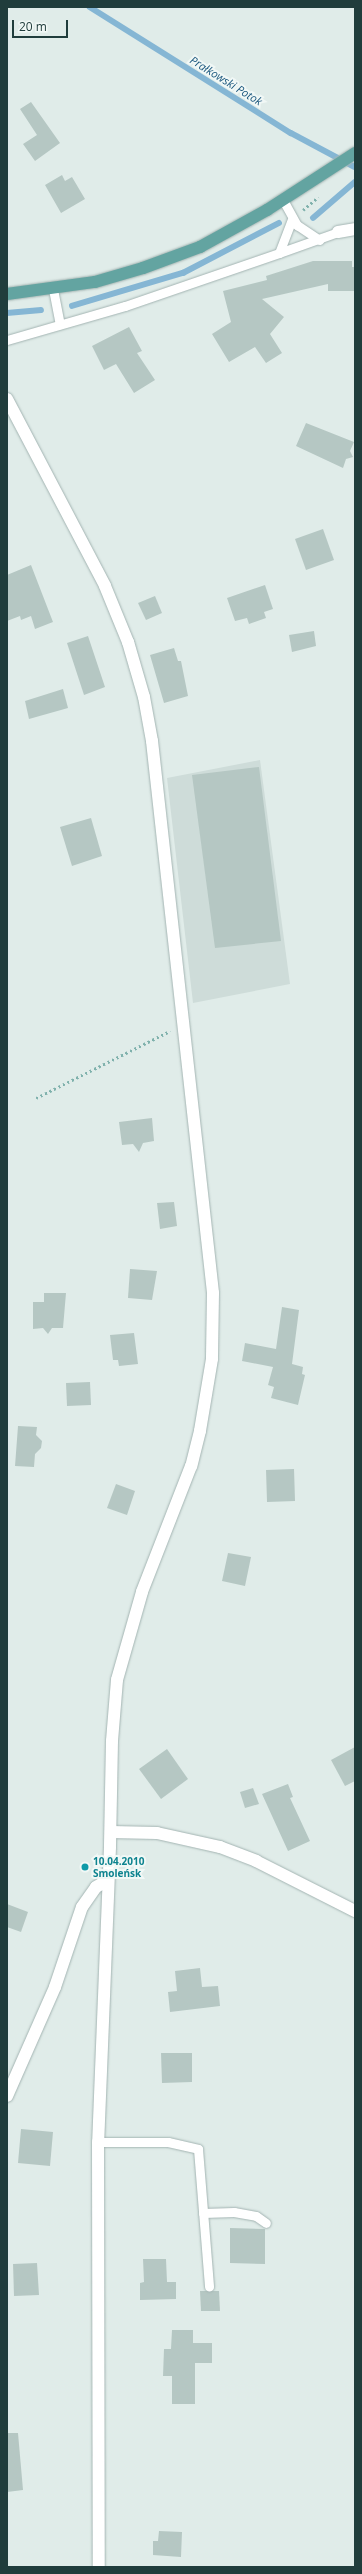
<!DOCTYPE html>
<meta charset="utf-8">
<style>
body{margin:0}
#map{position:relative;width:362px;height:2574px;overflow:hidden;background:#e0ece9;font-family:"Open Sans",sans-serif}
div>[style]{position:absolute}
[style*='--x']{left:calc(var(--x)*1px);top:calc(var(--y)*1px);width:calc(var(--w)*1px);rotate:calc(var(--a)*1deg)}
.built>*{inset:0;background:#cedcd9}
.stream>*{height:5.5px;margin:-2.75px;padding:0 2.75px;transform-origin:2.75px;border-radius:2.75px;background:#85b6d4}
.building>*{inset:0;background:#b5c7c3}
.path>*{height:2.5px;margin-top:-1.25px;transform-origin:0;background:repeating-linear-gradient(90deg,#7fb1ac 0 2px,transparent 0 5px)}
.roads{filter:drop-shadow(0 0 1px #a3b4b2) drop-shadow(0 0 1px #a3b4b2)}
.lane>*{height:9px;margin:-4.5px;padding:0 4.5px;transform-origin:4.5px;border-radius:4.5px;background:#fff}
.street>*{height:12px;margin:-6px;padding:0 6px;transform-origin:6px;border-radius:6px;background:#fff}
.secondary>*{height:12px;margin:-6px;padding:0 6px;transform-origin:6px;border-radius:6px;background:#fff}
.primary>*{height:12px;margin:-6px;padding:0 6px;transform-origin:6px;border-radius:6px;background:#63a4a1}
.dots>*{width:11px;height:11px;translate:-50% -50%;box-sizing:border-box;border:2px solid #f1f8f6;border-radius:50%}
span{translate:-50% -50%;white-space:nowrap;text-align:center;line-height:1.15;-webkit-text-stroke:4px #f1f8f6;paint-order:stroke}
.culture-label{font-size:10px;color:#0d838f;font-weight:700}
.left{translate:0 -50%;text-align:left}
.water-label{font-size:11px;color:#18557c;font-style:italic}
.frame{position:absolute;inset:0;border:8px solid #203d3c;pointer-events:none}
.scale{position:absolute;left:12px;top:20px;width:56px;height:18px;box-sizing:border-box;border:2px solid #203d3c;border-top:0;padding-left:5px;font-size:12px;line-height:14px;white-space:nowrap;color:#203d3c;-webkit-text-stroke:3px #f1f8f6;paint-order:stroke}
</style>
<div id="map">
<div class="built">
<i style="clip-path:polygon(260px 760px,290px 984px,193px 1003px,167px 778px)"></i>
</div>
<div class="stream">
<i style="--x:90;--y:7;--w:237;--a:32.1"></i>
<i style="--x:291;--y:133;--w:72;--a:28"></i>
<i style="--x:313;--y:218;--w:55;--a:-40.6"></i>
<i style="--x:72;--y:306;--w:116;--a:-16.6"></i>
<i style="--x:183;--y:273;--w:108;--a:-27.5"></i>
<i style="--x:7;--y:313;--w:34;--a:-5"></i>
</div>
<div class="building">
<i style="clip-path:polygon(31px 102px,60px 143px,35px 161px,23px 144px,37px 135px,20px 109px)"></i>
<i style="clip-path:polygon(62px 175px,65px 181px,72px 177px,85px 199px,61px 213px,45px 185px)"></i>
<i style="clip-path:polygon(313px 261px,352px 261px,352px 267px,355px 267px,355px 291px,328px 291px,328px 284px,262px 299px,284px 317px,270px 334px,282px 353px,266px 363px,255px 347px,229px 362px,212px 334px,231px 322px,223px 291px,267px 280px,266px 276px)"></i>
<i style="clip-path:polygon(129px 327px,142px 351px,137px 353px,155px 380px,134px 393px,116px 364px,104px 370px,92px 346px)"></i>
<i style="clip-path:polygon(306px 423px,354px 442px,350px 451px,353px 457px,346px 459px,343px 468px,296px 446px)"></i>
<i style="clip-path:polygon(323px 529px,334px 560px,306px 570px,295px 539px)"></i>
<i style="clip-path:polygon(31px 565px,53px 622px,35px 629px,31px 616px,21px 620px,20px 616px,7px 621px,7px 575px)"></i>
<i style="clip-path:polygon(265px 585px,273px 609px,264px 612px,266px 618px,249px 624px,247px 618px,235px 621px,227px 598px)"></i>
<i style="clip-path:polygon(155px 596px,162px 613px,146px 620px,138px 603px)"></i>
<i style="clip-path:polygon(314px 631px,316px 646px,292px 652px,289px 635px)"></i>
<i style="clip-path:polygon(88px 636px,105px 687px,84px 695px,67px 643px)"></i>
<i style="clip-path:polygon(174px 648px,178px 661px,181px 661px,188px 696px,164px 703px,150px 655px)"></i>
<i style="clip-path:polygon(63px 689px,68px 708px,29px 719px,25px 701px)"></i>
<i style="clip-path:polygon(259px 767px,281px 941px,215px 948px,192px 775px)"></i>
<i style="clip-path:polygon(91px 818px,102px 856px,72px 866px,60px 827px)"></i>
<i style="clip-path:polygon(152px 1118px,154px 1141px,143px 1143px,139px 1152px,133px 1144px,122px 1145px,119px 1122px)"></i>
<i style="clip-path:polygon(174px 1202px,177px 1226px,160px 1229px,157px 1203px)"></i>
<i style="clip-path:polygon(130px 1269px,157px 1271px,152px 1300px,128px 1298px)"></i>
<i style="clip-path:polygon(44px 1293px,66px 1293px,63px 1328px,52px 1328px,48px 1334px,43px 1328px,33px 1329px,33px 1302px,44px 1302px)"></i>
<i style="clip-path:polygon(282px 1307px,299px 1310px,292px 1364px,303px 1367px,302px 1374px,305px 1375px,298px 1405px,271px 1398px,274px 1387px,268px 1385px,273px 1367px,242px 1361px,245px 1343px,276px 1349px)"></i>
<i style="clip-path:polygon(134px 1333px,138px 1364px,119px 1366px,118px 1360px,113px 1360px,110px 1335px)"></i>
<i style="clip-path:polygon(90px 1382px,91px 1405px,67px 1406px,66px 1383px)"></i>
<i style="clip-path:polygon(18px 1426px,37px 1427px,36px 1435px,42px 1441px,41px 1448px,35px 1454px,34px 1467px,15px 1466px)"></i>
<i style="clip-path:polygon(294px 1469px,295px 1501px,267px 1502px,266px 1470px)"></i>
<i style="clip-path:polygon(116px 1484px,135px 1491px,127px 1515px,107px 1508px)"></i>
<i style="clip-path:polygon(228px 1553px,251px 1557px,245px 1586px,222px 1581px)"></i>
<i style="clip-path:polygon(355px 1747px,355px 1781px,345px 1786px,331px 1760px)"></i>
<i style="clip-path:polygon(167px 1749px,188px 1779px,161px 1799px,139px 1769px)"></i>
<i style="clip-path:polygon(288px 1784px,293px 1797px,290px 1798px,310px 1841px,288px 1851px,262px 1794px)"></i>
<i style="clip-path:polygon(253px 1788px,259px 1804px,245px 1808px,240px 1792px)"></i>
<i style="clip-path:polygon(7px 1904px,28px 1912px,21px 1932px,7px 1927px)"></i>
<i style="clip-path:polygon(200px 1968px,202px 1987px,218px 1986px,220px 2006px,170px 2012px,168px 1992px,177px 1991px,175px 1971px)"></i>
<i style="clip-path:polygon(161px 2053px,192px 2053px,192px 2082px,162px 2083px)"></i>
<i style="clip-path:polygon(21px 2129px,53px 2132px,50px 2166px,18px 2163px)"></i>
<i style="clip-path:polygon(230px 2228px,265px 2229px,265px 2264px,230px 2263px)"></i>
<i style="clip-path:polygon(143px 2259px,166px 2259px,167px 2282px,176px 2282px,176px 2299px,140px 2300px,140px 2283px,144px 2282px)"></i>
<i style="clip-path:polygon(37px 2263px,39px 2295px,14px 2296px,13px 2264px)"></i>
<i style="clip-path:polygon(200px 2291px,219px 2291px,220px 2311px,201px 2311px)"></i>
<i style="clip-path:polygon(172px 2330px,193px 2330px,193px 2343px,212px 2343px,212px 2363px,195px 2363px,195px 2404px,172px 2404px,172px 2376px,163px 2376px,164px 2349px,171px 2349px)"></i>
<i style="clip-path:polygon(7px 2433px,18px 2433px,23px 2490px,7px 2492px)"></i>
<i style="clip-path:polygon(159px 2531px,182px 2532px,181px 2557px,153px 2555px,153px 2541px,158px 2541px)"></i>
</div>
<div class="path">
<i style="--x:303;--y:210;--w:20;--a:-41"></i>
<i style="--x:36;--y:1098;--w:150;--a:-26.6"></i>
</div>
<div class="roads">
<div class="lane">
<i style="--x:283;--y:200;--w:29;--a:61"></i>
<i style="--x:297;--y:225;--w:27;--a:34"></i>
<i style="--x:279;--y:253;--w:63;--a:-19.6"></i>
<i style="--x:53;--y:289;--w:36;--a:79"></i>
<i style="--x:7;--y:340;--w:123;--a:-16.1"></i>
<i style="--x:125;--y:306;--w:163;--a:-19"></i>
<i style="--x:279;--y:253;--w:36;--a:-69"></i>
<i style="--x:98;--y:2142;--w:70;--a:0"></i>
<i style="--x:168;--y:2142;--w:31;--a:13"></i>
<i style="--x:198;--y:2149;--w:138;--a:85.4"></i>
<i style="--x:203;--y:2213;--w:31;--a:-2"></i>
<i style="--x:234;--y:2212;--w:22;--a:10"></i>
<i style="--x:256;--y:2216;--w:12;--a:35"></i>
</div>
<div class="street">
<i style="--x:338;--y:232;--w:17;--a:-10"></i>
<i style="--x:111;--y:1832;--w:46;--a:1.2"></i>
<i style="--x:157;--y:1833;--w:65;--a:12.5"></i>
<i style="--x:220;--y:1847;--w:39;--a:21"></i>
<i style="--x:256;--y:1861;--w:111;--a:26.8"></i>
<i style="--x:7;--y:2096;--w:119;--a:-66.2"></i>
<i style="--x:55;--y:1987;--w:84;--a:-71.4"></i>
<i style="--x:82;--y:1907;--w:24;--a:-55"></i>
<i style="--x:96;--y:1887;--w:14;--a:-30"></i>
</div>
<div class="secondary">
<i style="--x:7;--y:399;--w:211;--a:62.3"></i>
<i style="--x:105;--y:586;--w:61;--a:67.7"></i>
<i style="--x:128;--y:642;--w:57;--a:73.8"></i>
<i style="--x:144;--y:697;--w:45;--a:79.7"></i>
<i style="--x:152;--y:741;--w:555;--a:83.69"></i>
<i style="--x:213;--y:1293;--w:66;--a:90.9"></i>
<i style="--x:212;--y:1359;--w:73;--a:99.5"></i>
<i style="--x:200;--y:1431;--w:36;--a:104"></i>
<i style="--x:191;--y:1466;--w:135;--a:111.3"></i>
<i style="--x:142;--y:1592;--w:91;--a:105.9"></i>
<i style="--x:117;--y:1680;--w:61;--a:94.7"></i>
<i style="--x:112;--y:1741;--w:106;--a:91.1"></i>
<i style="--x:110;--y:1847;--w:295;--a:92.3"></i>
<i style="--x:98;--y:2142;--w:425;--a:89.9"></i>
</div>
<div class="primary">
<i style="--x:7;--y:294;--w:89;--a:-7.8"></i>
<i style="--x:95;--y:282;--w:50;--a:-16.3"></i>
<i style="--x:143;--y:268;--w:61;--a:-20.2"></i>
<i style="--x:200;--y:247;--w:77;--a:-28.9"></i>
<i style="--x:267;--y:210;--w:105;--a:-32.9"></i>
</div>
</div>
<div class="dots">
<i style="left:85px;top:1867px;background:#0f9aa8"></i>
</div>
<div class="culture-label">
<span class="left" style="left:93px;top:1867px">10.04.2010<br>Smoleńsk</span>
</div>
<div class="water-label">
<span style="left:226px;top:81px;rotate:32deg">Prałkowski Potok</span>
</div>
<div class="frame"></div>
<div class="scale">20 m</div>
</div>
